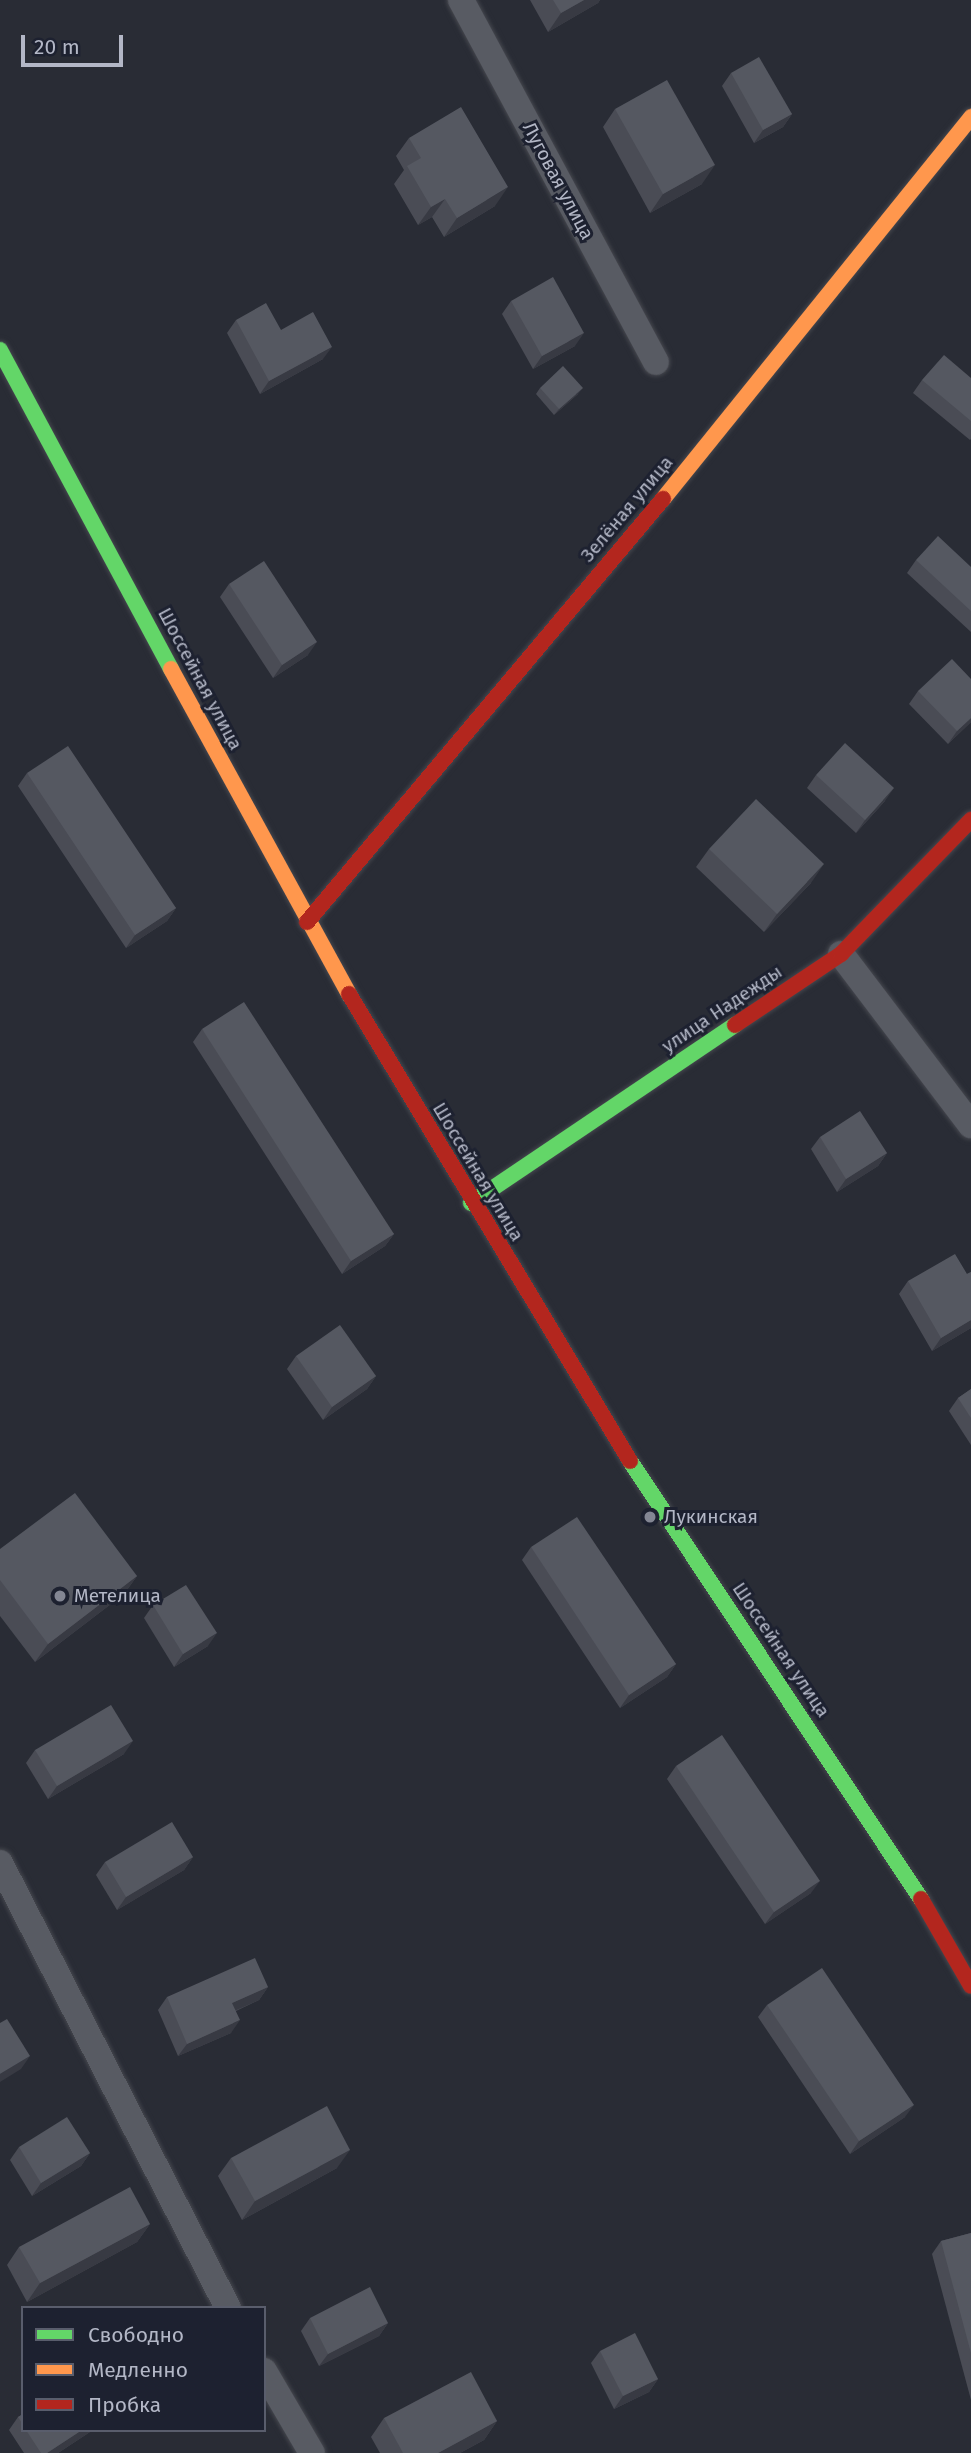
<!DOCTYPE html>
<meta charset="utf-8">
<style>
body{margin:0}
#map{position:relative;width:971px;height:2453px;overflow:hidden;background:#292c35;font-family:"Fira Sans",sans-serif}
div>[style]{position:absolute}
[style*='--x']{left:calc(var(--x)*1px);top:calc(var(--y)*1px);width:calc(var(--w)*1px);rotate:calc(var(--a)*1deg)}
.roads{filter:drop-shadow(0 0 2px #45474e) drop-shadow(0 0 2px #45474e)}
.street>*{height:26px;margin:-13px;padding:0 13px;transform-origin:13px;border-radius:13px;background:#585b63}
.fast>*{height:16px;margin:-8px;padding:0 8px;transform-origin:8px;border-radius:8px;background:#63d668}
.slow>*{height:16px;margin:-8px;padding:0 8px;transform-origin:8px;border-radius:8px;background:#ff974d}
.jam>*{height:16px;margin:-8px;padding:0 8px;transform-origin:8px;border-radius:8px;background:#b3261e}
.wall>*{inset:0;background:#4a4c55}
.shaded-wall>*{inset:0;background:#383a43}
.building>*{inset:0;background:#555861}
.dots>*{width:19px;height:19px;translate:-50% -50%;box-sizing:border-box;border:4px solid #1d2130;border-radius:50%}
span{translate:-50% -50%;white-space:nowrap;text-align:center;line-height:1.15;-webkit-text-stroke:6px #1d2130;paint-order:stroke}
.street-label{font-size:19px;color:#b3b7c6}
.poi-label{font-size:19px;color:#b3b7c6}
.left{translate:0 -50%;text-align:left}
.legend{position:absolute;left:21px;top:2306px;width:245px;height:126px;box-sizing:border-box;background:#1d2130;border:2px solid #595d6c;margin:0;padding:9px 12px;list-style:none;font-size:21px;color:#b3b7c6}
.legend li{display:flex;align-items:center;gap:14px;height:35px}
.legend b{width:35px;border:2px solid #595d6c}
.scale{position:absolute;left:21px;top:35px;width:102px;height:32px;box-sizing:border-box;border:4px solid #b3b7c6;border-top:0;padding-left:9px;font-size:21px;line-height:24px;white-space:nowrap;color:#b3b7c6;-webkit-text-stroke:5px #1d2130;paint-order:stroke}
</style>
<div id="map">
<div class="roads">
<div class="street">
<i style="--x:461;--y:0;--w:411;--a:61.7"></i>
<i style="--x:841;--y:954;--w:215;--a:52.8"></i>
<i style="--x:0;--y:1863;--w:500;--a:62.87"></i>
<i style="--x:264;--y:2371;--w:95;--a:59.7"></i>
</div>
<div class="fast">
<i style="--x:0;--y:350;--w:362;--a:61.8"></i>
<i style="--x:471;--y:1203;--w:318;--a:-34"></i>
<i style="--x:630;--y:1461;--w:526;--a:56.4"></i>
</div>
<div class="slow">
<i style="--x:663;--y:499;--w:491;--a:-51.1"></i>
<i style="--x:171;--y:669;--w:371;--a:61.3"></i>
</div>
<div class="jam">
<i style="--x:307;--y:922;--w:553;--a:-49.92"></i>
<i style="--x:349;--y:994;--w:545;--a:58.96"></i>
<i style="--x:735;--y:1025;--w:128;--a:-33.8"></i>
<i style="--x:841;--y:954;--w:187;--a:-45.9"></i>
<i style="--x:921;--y:1899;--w:100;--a:60.1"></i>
</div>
</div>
<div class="wall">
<i style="clip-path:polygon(530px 0,600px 0,598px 3px,548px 32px)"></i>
<i style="clip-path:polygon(731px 73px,792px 114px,783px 127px,754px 143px,722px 86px)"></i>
<i style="clip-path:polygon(615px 109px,702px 184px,650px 213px,603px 127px)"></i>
<i style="clip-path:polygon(409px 138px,495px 206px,444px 237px,432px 217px,418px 225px,394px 184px,404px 170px,396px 156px)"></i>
<i style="clip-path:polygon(511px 301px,575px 346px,533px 369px,502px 314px)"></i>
<i style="clip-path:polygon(236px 320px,281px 330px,323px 359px,260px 394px,227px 333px)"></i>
<i style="clip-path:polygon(971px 378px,971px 439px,970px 440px,913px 393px,922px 380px)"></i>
<i style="clip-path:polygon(540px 388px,578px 394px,554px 415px,536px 394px)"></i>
<i style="clip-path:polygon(916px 560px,971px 567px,971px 632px,907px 573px)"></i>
<i style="clip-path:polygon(229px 584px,308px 655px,273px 678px,220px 597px)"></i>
<i style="clip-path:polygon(971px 679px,971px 722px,948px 744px,909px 704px,918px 691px)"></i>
<i style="clip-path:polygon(27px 773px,176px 908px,167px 921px,126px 948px,18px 786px)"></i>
<i style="clip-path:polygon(816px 775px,885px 801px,856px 833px,807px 788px)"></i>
<i style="clip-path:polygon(709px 849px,811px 883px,764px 932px,696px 867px)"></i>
<i style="clip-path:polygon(202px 1029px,394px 1234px,385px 1246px,342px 1274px,193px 1042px)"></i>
<i style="clip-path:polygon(820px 1137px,887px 1153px,878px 1166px,837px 1192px,811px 1149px)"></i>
<i style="clip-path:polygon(971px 1272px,971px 1328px,932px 1351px,899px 1294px,908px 1281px,967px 1274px)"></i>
<i style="clip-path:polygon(296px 1356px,376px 1376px,367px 1389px,323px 1420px,287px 1369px)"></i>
<i style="clip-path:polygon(971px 1389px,971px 1445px,949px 1411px,958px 1398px)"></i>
<i style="clip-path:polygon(531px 1547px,676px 1664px,667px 1677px,620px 1708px,522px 1560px)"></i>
<i style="clip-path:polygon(0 1549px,137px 1576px,124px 1594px,35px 1662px,0 1616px)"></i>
<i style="clip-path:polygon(153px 1605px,208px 1646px,174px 1667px,144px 1618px)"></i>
<i style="clip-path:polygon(35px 1750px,124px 1754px,48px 1799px,26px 1763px)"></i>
<i style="clip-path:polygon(676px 1766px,811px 1893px,765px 1924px,667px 1779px)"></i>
<i style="clip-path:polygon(193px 1857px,184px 1870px,117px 1910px,96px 1875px,105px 1862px)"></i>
<i style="clip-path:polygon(268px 1987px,259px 2000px,236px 2011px,231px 2033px,178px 2056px,158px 2010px,167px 1997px)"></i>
<i style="clip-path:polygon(767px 2005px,905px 2117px,850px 2154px,758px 2017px)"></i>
<i style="clip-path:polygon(19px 2147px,90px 2153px,81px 2166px,32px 2196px,10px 2160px)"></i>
<i style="clip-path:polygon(231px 2158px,337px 2168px,242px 2220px,218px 2176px)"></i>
<i style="clip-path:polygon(150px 2224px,137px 2242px,27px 2302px,7px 2265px,19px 2247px)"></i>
<i style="clip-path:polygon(971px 2233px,971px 2400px,932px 2254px,941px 2241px)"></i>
<i style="clip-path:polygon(310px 2318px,388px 2323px,379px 2336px,319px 2366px,301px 2331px)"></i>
<i style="clip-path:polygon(600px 2351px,658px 2379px,649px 2392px,614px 2409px,591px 2363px)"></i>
<i style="clip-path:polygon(23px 2414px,23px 2430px,93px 2430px,58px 2453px,24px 2453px,9px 2430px,18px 2417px)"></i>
<i style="clip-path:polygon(384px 2418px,497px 2421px,484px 2440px,460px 2453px,380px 2453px,371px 2437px)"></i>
</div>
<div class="shaded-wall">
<i style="clip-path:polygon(584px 0,600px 0,598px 3px,548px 32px,561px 13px)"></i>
<i style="clip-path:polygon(792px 114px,783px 127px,754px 143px,763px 130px)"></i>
<i style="clip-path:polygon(715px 165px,702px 184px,650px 213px,663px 194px)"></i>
<i style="clip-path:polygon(508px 187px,495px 206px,444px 237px,457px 218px)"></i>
<i style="clip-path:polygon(445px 199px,432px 217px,418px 225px,431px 207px)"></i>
<i style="clip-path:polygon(584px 333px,575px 346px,533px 369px,542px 356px)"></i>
<i style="clip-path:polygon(332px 347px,323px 359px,260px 394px,269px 381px)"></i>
<i style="clip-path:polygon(583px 388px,578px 394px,554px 415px,559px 409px)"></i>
<i style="clip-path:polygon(317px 642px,308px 655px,273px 678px,282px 665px)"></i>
<i style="clip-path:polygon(971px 718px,971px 722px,948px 744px,957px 731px)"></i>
<i style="clip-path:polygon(894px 788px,885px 801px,856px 833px,865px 820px)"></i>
<i style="clip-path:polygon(824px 864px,811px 883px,764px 932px,777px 914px)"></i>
<i style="clip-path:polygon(176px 908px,167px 921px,126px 948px,135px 935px)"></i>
<i style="clip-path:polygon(887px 1153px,878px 1166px,837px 1192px,846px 1179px)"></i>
<i style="clip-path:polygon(394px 1234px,385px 1246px,342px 1274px,351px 1261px)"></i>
<i style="clip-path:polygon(971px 1320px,971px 1328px,932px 1351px,941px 1338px)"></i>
<i style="clip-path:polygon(376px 1376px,367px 1389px,323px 1420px,332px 1407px)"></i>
<i style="clip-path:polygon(137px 1576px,124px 1594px,35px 1662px,48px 1644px)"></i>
<i style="clip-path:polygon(217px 1633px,208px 1646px,174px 1667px,183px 1654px)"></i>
<i style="clip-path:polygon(676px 1664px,667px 1677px,620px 1708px,629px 1695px)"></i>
<i style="clip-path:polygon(133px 1741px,124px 1754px,48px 1799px,57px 1786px)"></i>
<i style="clip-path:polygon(193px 1857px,184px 1870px,117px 1910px,126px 1897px)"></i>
<i style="clip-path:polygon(820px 1881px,811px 1893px,765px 1924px,774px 1912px)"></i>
<i style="clip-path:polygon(268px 1987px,259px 2000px,223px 2016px,232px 2003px)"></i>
<i style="clip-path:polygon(240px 2020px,231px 2033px,178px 2056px,187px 2044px)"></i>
<i style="clip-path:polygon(30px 2056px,21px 2069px,0 2082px,0 2074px)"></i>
<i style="clip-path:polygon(914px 2105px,905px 2117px,850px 2154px,859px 2141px)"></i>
<i style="clip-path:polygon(350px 2150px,337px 2168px,242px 2220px,255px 2201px)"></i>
<i style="clip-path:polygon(90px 2153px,81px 2166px,32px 2196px,41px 2183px)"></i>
<i style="clip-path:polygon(150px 2224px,137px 2242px,27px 2302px,40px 2283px)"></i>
<i style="clip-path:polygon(388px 2323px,379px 2336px,319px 2366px,328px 2354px)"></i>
<i style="clip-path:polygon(658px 2379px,649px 2392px,614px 2409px,623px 2396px)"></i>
<i style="clip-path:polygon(497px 2421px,484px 2440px,460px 2453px,438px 2453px)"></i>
<i style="clip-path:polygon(82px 2430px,93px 2430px,58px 2453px,47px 2453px)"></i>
</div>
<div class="building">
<i style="clip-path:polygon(553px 0,584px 0,561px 13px)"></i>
<i style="clip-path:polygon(759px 57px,792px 114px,763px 130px,731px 73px)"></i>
<i style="clip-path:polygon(667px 80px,715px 165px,663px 194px,615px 109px)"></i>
<i style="clip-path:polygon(461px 107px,508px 187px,457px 218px,445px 199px,431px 207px,407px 166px,421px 158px,409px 138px)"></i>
<i style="clip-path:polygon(553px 277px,584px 333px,542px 356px,511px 301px)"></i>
<i style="clip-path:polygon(266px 303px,281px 330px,313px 312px,332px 347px,269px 381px,236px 320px)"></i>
<i style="clip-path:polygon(944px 355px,971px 378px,971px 421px,922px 380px)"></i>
<i style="clip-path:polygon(563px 366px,583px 388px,559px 409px,540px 388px)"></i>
<i style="clip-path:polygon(938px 536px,971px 567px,971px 611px,916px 560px)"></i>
<i style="clip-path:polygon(264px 561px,317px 642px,282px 665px,229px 584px)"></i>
<i style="clip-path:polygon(952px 659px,971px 679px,971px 718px,957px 731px,918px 691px)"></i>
<i style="clip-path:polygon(845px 743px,894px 788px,865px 820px,816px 775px)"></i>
<i style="clip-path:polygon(68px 746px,176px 908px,135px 935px,27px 773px)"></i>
<i style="clip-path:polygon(756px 799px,824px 864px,777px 914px,709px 849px)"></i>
<i style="clip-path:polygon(244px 1002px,394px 1234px,351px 1261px,202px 1029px)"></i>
<i style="clip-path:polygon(860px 1111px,887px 1153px,846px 1179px,820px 1137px)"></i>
<i style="clip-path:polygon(955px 1254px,967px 1274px,971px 1272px,971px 1320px,941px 1338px,908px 1281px)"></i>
<i style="clip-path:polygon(340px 1325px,376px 1376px,332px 1407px,296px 1356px)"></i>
<i style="clip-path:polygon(971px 1389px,971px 1418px,958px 1398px)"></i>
<i style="clip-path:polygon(75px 1493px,137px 1576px,48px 1644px,0 1580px,0 1549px)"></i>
<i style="clip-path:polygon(577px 1517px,676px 1664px,629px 1695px,531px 1547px)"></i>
<i style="clip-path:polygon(186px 1585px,217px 1633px,183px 1654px,153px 1605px)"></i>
<i style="clip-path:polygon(111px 1705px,133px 1741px,57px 1786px,35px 1750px)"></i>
<i style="clip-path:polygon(722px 1735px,820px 1881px,774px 1912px,676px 1766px)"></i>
<i style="clip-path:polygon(172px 1822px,193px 1857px,126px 1897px,105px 1862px)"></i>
<i style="clip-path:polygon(255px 1958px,268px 1987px,232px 2003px,240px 2020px,187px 2044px,167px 1997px)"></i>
<i style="clip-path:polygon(822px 1968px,914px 2105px,859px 2141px,767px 2005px)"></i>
<i style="clip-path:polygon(7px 2019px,30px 2056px,0 2074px,0 2023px)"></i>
<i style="clip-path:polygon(327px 2106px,350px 2150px,255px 2201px,231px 2158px)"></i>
<i style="clip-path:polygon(67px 2117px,90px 2153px,41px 2183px,19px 2147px)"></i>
<i style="clip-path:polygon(130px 2187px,150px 2224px,40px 2283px,19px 2247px)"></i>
<i style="clip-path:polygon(971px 2233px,971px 2353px,941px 2241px)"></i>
<i style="clip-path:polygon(370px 2287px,388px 2323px,328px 2354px,310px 2318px)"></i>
<i style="clip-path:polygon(635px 2333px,658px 2379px,623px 2396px,600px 2351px)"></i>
<i style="clip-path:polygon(471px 2372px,497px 2421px,438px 2453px,403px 2453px,384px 2418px)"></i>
<i style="clip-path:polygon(23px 2414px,23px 2425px,18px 2417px)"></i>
<i style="clip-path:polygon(26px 2430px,82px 2430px,47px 2453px,41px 2453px)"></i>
</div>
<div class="dots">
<i style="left:650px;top:1517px;background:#838693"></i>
<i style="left:60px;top:1596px;background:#838693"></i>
</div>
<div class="street-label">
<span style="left:558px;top:181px;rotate:62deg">Луговая улица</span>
<span style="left:627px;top:509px;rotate:-50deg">Зелёная улица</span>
<span style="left:200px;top:679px;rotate:62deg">Шоссейная улица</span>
<span style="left:722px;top:1009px;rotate:-34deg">улица Надежды</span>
<span style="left:478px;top:1172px;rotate:59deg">Шоссейная улица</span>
<span style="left:781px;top:1650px;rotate:56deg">Шоссейная улица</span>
</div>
<div class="poi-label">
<span class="left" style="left:664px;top:1517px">Лукинская</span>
<span class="left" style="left:74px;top:1596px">Метелица</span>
</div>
<ul class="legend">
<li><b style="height:9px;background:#63d668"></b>Свободно</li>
<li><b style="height:9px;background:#ff974d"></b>Медленно</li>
<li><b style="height:9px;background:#b3261e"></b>Пробка</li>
</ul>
<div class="scale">20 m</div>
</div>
